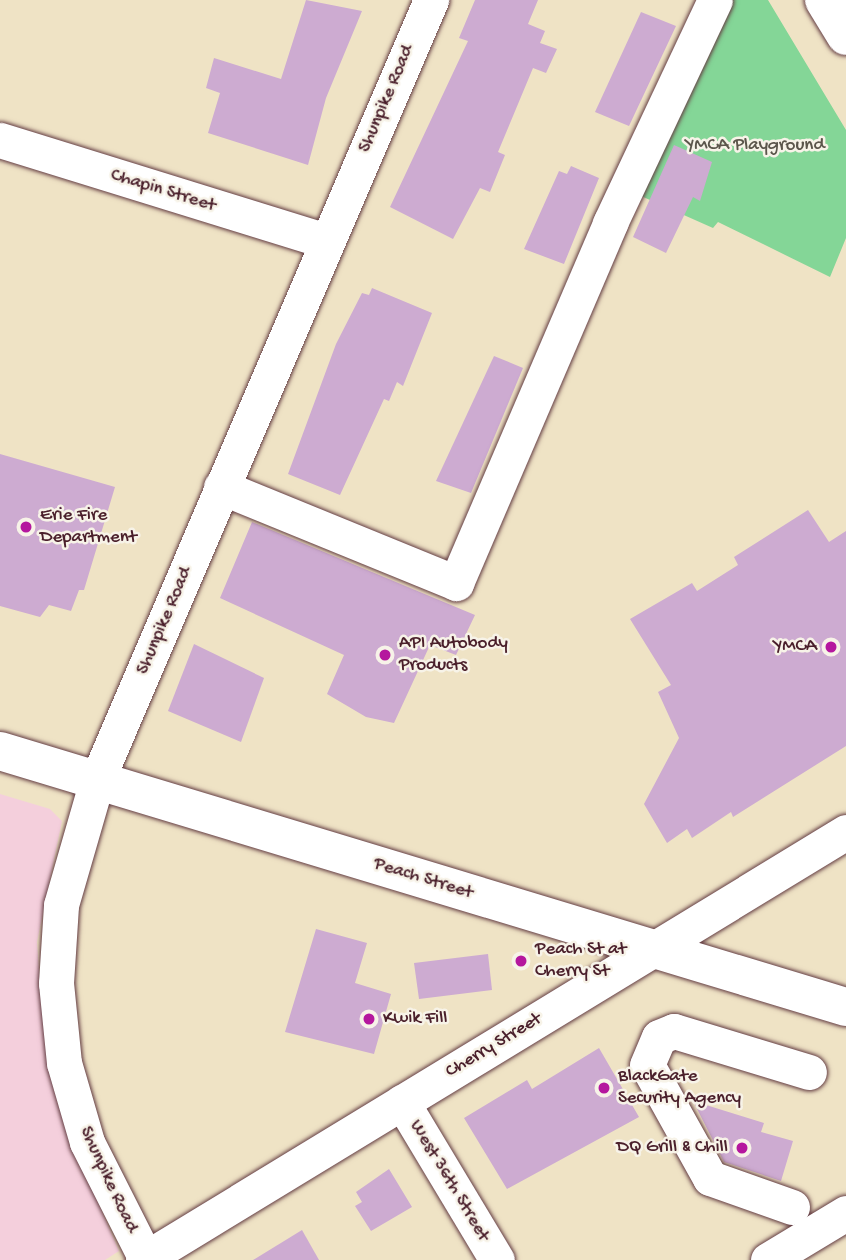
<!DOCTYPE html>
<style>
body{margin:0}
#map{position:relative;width:846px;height:1260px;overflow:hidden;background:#efe3c5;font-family:"Gochi Hand",sans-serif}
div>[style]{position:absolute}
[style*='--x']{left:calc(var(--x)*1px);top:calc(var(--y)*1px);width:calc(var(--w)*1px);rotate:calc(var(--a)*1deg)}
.built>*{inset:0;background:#f4cfdc}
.green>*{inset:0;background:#84d697}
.building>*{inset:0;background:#cdabd1}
.roads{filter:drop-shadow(0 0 2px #633c42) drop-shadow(0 0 2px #633c42)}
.minor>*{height:35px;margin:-17.5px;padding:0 17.5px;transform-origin:17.5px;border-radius:17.5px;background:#fff}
.major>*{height:38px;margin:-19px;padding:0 19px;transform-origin:19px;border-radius:19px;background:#fff}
.dots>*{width:19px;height:19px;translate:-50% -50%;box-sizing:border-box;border:4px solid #f7f3e8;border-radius:50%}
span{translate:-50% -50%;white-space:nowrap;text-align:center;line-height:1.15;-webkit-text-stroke:5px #f7f3e8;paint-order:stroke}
.street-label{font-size:19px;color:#4a1f2b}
.park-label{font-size:19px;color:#5b564b}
.poi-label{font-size:19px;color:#4a1f2b}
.left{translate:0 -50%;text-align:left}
.right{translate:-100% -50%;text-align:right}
</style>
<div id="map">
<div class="built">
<i style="clip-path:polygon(0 794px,50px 809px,62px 821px,37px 942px,41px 997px,69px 1135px,119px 1251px,105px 1260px,0 1260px)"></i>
</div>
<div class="green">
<i style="clip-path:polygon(727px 0,768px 0,846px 130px,846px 238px,830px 277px,718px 222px,713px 228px,641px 196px)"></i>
</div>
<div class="building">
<i style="clip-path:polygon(306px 0,362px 11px,326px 98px,308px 165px,208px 133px,220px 93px,206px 88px,214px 58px,281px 79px)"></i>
<i style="clip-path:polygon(475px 0,538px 0,528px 24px,545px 31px,540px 43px,557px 49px,546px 73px,533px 68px,498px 152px,505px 155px,490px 192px,480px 188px,453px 239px,390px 207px,468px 41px,459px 38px)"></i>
<i style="clip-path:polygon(641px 12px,676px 26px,629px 126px,595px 112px)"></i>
<i style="clip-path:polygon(674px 145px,712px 162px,700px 201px,693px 197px,666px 253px,633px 237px)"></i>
<i style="clip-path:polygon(571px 166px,599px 178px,564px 264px,524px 249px,559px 171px,567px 174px)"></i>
<i style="clip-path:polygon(372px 288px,432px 313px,403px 386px,397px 382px,389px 401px,384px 399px,340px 495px,288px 474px,336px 344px,362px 293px,369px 295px)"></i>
<i style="clip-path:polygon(494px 356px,523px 368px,471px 493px,436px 481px)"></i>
<i style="clip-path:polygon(0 454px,115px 487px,84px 590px,79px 590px,71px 611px,49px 605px,40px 617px,0 606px)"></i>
<i style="clip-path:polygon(808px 510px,829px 542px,846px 531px,846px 746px,733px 817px,731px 812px,692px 838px,687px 829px,667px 843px,644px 804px,679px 738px,658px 692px,671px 685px,630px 619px,692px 583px,697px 591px,738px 565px,734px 557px)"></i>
<i style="clip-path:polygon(252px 522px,475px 615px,456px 655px,430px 645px,394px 723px,366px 717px,327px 694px,344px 655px,220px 598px)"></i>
<i style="clip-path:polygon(194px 644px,264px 678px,241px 742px,168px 711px)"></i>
<i style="clip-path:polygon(316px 929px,367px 943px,355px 983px,391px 994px,374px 1054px,285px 1032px)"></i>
<i style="clip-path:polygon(488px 954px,492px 990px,419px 999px,414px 963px)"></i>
<i style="clip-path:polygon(599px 1048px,639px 1117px,507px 1189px,464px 1118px,527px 1080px,532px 1089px)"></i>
<i style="clip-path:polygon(693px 1101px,764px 1123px,761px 1132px,793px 1141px,781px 1181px,724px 1162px)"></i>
<i style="clip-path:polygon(389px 1169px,412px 1207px,371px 1231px,355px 1206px,362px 1202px,356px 1192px)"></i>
<i style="clip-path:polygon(302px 1230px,319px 1260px,253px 1260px)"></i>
</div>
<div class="roads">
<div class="minor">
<i style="--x:0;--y:140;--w:341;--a:17.2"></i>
<i style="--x:221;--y:487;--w:254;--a:22.2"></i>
<i style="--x:456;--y:583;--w:392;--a:-66.8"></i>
<i style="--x:610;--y:223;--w:246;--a:-64.8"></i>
<i style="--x:402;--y:1102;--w:184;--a:59"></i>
<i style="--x:792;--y:1207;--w:87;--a:-160.5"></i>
<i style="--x:710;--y:1178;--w:129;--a:-119.1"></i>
<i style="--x:647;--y:1065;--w:30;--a:-67"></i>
<i style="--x:659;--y:1037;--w:16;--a:-22"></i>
<i style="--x:674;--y:1031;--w:141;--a:16.9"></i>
<i style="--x:146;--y:1259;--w:131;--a:-116.8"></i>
<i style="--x:87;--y:1142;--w:82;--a:-106.2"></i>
<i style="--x:64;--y:1063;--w:80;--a:-95.7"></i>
<i style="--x:56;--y:983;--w:78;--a:-86.3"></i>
<i style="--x:61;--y:905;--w:130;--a:-73.9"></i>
<i style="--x:97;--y:780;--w:849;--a:-66.82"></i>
<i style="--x:143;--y:1260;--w:823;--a:-31.33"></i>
<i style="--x:768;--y:1260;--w:91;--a:-31.1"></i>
</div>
<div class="major">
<i style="--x:824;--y:0;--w:42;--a:58.6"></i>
<i style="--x:0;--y:751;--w:884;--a:16.84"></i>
</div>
</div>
<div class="dots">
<i style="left:26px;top:527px;background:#b5179e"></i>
<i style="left:831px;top:647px;background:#b5179e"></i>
<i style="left:385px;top:655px;background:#b5179e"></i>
<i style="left:521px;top:961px;background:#b5179e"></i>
<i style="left:369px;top:1019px;background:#b5179e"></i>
<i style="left:604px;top:1088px;background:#b5179e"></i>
<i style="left:742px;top:1148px;background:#b5179e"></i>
</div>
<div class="street-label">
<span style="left:387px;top:99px;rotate:-67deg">Shunpike Road</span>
<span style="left:163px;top:191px;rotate:17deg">Chapin Street</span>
<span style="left:165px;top:621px;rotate:-67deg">Shunpike Road</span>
<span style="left:423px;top:879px;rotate:17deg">Peach Street</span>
<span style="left:494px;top:1046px;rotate:-31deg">Cherry Street</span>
<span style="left:108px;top:1180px;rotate:65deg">Shunpike Road</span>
<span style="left:449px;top:1181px;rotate:59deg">West 36th Street</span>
</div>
<div class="park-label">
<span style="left:755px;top:146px">YMCA Playground</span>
</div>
<div class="poi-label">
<span class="left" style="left:40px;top:527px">Erie Fire<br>Department</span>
<span class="left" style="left:399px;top:655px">API Autobody<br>Products</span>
<span class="right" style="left:817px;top:647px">YMCA</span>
<span class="left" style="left:535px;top:961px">Peach St at<br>Cherry St</span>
<span class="left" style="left:383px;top:1019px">Kwik Fill</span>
<span class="left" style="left:618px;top:1088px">BlackGate<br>Security Agency</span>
<span class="right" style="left:728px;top:1148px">DQ Grill &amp; Chill</span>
</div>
</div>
